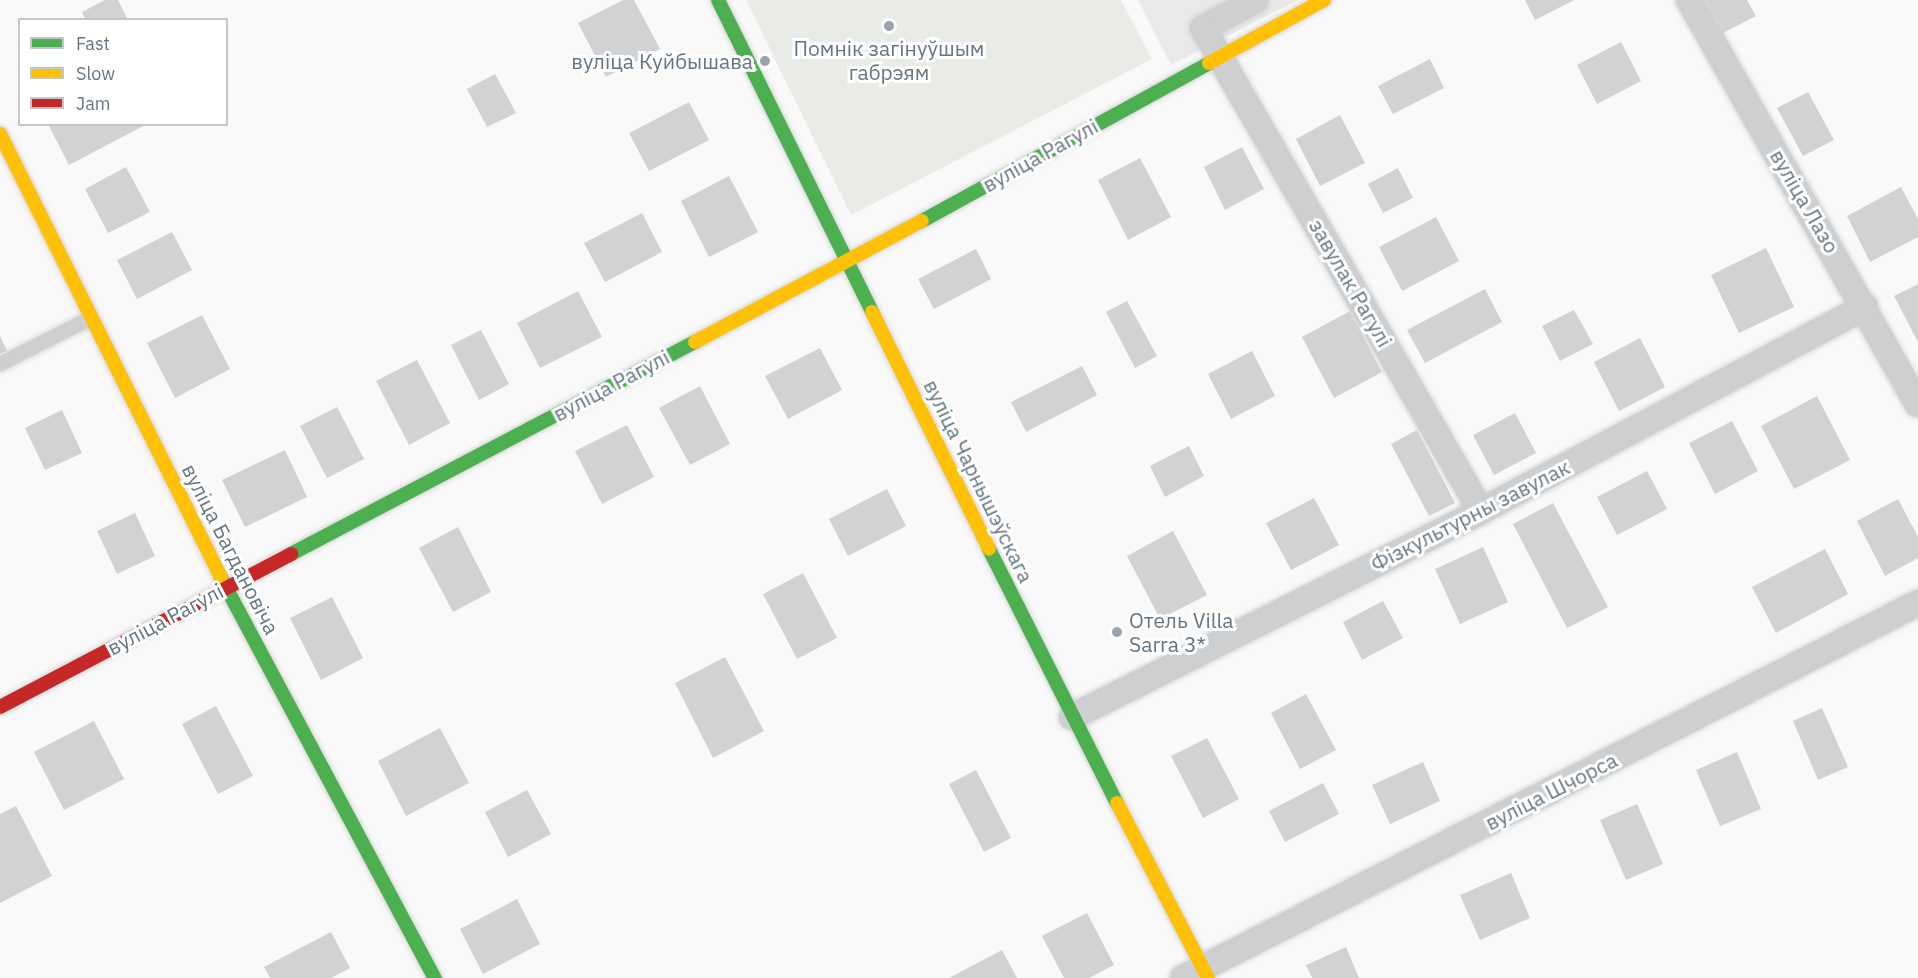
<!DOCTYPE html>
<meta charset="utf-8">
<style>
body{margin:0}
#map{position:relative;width:1918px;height:978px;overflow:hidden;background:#f9f9f9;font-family:"IBM Plex Sans",sans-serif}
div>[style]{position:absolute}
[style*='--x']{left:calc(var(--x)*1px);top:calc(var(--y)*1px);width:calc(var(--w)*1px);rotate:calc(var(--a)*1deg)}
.built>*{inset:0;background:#e8e9e9}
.green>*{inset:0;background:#e8ebe6}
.building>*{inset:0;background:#d0d2d3}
.roads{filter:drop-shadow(0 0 2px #d5d6d7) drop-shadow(0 0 2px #d5d6d7)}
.lane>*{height:14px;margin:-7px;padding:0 7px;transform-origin:7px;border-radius:7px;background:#cecfd0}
.street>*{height:26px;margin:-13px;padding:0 13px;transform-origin:13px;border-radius:13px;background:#cecfd0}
.fast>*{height:14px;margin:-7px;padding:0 7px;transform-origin:7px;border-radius:7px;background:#4caf50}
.slow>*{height:14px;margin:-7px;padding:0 7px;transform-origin:7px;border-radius:7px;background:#ffc107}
.jam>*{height:14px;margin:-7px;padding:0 7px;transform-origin:7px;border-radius:7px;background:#c62828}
.dots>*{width:16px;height:16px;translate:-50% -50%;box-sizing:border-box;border:3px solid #fff;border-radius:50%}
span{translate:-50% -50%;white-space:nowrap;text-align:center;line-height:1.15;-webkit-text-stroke:6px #fff;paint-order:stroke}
.poi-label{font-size:21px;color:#657683}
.right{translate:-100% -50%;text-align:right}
.left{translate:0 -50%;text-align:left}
.street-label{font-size:21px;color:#657683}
.legend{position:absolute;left:18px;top:18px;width:210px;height:108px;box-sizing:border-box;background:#fff;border:2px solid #c1c8cd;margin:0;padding:8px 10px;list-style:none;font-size:18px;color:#657683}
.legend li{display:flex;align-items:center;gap:12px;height:30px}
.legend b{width:30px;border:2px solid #c1c8cd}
</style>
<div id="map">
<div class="built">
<i style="clip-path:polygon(1138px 0,1298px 0,1171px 65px)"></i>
</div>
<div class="green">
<i style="clip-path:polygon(746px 0,1121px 0,1152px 59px,851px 215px)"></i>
</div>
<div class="building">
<i style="clip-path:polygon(105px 0,118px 0,128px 20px,86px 20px,82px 12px)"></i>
<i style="clip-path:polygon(623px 0,634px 0,660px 49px,606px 77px,578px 23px)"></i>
<i style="clip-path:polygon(1525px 0,1574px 0,1535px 20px)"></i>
<i style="clip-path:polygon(1703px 0,1747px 0,1756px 16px,1721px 34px)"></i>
<i style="clip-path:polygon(1621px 42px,1641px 81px,1597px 104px,1577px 65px)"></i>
<i style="clip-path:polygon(1430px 59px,1444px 88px,1393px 114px,1378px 86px)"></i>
<i style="clip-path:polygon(495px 74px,516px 113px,487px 127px,467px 89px)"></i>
<i style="clip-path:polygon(1808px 92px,1834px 140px,1803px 156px,1777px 108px)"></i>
<i style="clip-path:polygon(689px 102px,709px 140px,649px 171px,629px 133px)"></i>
<i style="clip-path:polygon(1340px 115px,1365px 163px,1320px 186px,1296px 139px)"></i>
<i style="clip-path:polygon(48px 124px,147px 124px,69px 165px)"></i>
<i style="clip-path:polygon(1242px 147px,1264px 189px,1225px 210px,1204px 167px)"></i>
<i style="clip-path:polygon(1140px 158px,1171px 217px,1128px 240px,1098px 180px)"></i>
<i style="clip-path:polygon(126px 167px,150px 212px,108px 233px,85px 189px)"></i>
<i style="clip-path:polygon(1398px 168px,1413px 198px,1383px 213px,1368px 184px)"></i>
<i style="clip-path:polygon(729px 176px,758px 232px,709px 257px,681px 201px)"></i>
<i style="clip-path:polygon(1901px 187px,1918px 219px,1918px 237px,1870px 262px,1847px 216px)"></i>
<i style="clip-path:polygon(642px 213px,662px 252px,605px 282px,584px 243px)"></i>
<i style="clip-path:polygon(1436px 217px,1459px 261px,1402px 291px,1379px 247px)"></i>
<i style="clip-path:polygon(172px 232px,192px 270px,137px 299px,117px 260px)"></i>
<i style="clip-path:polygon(1766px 248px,1794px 307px,1739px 333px,1711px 275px)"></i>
<i style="clip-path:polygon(976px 249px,991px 279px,934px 309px,918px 279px)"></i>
<i style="clip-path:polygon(1918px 284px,1918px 342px,1894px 296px)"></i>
<i style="clip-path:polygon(1485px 289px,1502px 322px,1425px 363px,1407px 330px)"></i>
<i style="clip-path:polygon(578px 291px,602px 337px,540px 368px,517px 323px)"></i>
<i style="clip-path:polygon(1127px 301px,1157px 356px,1135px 368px,1106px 312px)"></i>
<i style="clip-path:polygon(1574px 310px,1593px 344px,1560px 361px,1542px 326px)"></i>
<i style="clip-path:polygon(1350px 311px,1382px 372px,1334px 398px,1302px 337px)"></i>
<i style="clip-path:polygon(202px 315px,230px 369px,175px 398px,147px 343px)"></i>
<i style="clip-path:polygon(481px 330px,509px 384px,479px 400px,451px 345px)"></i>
<i style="clip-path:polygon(0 336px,7px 351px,0 354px)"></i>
<i style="clip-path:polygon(1640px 338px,1665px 387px,1619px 411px,1594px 362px)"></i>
<i style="clip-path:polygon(820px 348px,842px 390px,788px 419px,765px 376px)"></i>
<i style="clip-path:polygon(1252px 351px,1275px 396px,1231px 419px,1208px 374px)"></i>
<i style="clip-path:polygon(417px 360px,450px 423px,409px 445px,376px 381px)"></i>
<i style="clip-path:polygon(1082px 366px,1097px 395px,1026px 432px,1011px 402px)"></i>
<i style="clip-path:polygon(700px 386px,730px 444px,690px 465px,659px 408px)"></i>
<i style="clip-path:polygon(1817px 396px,1850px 460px,1794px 489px,1761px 426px)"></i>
<i style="clip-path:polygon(337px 407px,364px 459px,327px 478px,300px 426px)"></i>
<i style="clip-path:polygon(62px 410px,82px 453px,45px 470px,25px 428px)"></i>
<i style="clip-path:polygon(1515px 413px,1536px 453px,1494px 475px,1473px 435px)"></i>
<i style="clip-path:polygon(1732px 421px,1758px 471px,1715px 494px,1689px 443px)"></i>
<i style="clip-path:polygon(627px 425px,654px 477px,602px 504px,575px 451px)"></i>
<i style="clip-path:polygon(1417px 430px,1455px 503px,1429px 516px,1391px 444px)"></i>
<i style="clip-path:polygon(1189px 446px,1204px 476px,1165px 497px,1150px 466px)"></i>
<i style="clip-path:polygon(285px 450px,307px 497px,245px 527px,222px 480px)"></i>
<i style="clip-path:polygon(1647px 471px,1667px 509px,1617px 535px,1597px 497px)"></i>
<i style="clip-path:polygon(887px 489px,906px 526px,848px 556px,829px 519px)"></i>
<i style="clip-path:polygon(1314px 498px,1339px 545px,1291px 570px,1266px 523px)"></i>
<i style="clip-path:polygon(1898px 499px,1918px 537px,1918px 558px,1885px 576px,1857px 521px)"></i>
<i style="clip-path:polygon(1553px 503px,1608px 607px,1567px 628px,1513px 524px)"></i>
<i style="clip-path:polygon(135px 513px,155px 556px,117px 574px,97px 531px)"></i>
<i style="clip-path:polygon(458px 527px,491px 592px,453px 612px,419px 548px)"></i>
<i style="clip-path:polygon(1173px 531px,1207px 595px,1160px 619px,1127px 556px)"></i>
<i style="clip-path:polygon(1483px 547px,1508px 602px,1460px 624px,1435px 569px)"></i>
<i style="clip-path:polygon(1825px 549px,1848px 594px,1776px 633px,1752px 587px)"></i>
<i style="clip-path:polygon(803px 573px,837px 638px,797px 659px,763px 594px)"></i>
<i style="clip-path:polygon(332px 597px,363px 658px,321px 680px,290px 618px)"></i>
<i style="clip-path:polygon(1383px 601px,1403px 638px,1362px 660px,1343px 622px)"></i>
<i style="clip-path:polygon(725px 657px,764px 731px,713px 758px,675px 683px)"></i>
<i style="clip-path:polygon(1306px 694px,1336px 750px,1300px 769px,1271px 713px)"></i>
<i style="clip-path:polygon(216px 706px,253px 776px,218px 794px,182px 724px)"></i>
<i style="clip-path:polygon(1822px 708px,1848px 767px,1818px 780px,1793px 721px)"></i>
<i style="clip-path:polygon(94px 721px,124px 779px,64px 810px,34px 752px)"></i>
<i style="clip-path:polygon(440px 728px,469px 783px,406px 816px,378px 761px)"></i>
<i style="clip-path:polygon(1207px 738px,1239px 799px,1203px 818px,1171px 756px)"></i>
<i style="clip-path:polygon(1737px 752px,1761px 809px,1720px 826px,1696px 770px)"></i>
<i style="clip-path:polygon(1423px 762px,1440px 801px,1390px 824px,1372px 785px)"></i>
<i style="clip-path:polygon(976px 770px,1011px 838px,984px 852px,949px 784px)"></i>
<i style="clip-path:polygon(1323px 783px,1339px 814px,1285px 842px,1269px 811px)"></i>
<i style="clip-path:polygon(527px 790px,551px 834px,508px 857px,485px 812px)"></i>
<i style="clip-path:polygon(1637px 804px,1663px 864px,1626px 880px,1600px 820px)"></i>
<i style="clip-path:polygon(16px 806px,52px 876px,0 903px,0 814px)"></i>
<i style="clip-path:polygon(1511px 873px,1530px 918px,1480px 940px,1460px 895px)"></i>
<i style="clip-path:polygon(517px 899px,540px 944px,483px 974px,460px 929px)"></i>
<i style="clip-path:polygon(1087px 913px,1114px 965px,1089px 978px,1064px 978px,1042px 936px)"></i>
<i style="clip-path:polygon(331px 932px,350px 968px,331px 978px,270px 978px,264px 967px)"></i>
<i style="clip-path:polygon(1346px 947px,1359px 978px,1312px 978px,1306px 965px)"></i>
<i style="clip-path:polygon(1002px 950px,1017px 978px,949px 978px)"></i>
</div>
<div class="roads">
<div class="lane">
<i style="--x:0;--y:364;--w:102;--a:-26.8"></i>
</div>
<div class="street">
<i style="--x:1256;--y:0;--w:60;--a:152.2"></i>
<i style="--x:1203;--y:28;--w:557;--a:60.08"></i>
<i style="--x:1689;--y:0;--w:464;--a:60.5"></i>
<i style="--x:1072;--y:717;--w:458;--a:-26.7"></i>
<i style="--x:1481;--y:511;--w:435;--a:-28"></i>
<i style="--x:1183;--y:978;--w:825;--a:-27.03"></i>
</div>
<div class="fast">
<i style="--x:718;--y:0;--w:348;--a:63.7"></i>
<i style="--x:922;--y:221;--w:328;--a:-28.8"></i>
<i style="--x:989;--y:549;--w:284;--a:63.3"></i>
<i style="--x:291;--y:554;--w:456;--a:-27.7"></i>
<i style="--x:221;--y:578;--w:454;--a:61.9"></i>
</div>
<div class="slow">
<i style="--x:1209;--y:63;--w:131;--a:-28.7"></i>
<i style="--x:0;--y:134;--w:496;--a:63.5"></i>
<i style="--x:872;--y:312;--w:264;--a:63.7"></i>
<i style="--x:695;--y:342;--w:257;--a:-28.1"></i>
<i style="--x:1117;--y:803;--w:197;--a:62.5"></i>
</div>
<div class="jam">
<i style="--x:0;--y:707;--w:329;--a:-27.7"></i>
</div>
</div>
<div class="dots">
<i style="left:889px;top:26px;background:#99a4ac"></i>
<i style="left:765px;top:61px;background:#99a4ac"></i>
<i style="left:1117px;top:632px;background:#99a4ac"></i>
</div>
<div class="poi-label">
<span style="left:889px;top:60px">Помнік загінуўшым<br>габрэям</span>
<span class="right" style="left:753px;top:61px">вуліца Куйбышава</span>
<span class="left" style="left:1129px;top:632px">Отель Villa<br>Sarra 3*</span>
</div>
<div class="street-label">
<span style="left:1040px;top:155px;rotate:-29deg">вуліца Рагулі</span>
<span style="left:1805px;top:201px;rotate:60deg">вуліца Лазо</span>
<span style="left:1351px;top:283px;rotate:60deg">завулак Рагулі</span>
<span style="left:611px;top:385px;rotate:-28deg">вуліца Рагулі</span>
<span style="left:979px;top:481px;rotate:64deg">вуліца Чарнышэўскага</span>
<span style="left:1470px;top:515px;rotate:-27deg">Фізкультурны завулак</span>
<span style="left:231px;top:549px;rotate:63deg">вуліца Багдановіча</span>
<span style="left:165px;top:619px;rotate:-28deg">вуліца Рагулі</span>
<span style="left:1551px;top:791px;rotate:-27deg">вуліца Шчорса</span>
</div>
<ul class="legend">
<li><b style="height:8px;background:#4caf50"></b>Fast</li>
<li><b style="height:8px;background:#ffc107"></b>Slow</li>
<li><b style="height:8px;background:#c62828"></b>Jam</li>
</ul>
</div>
